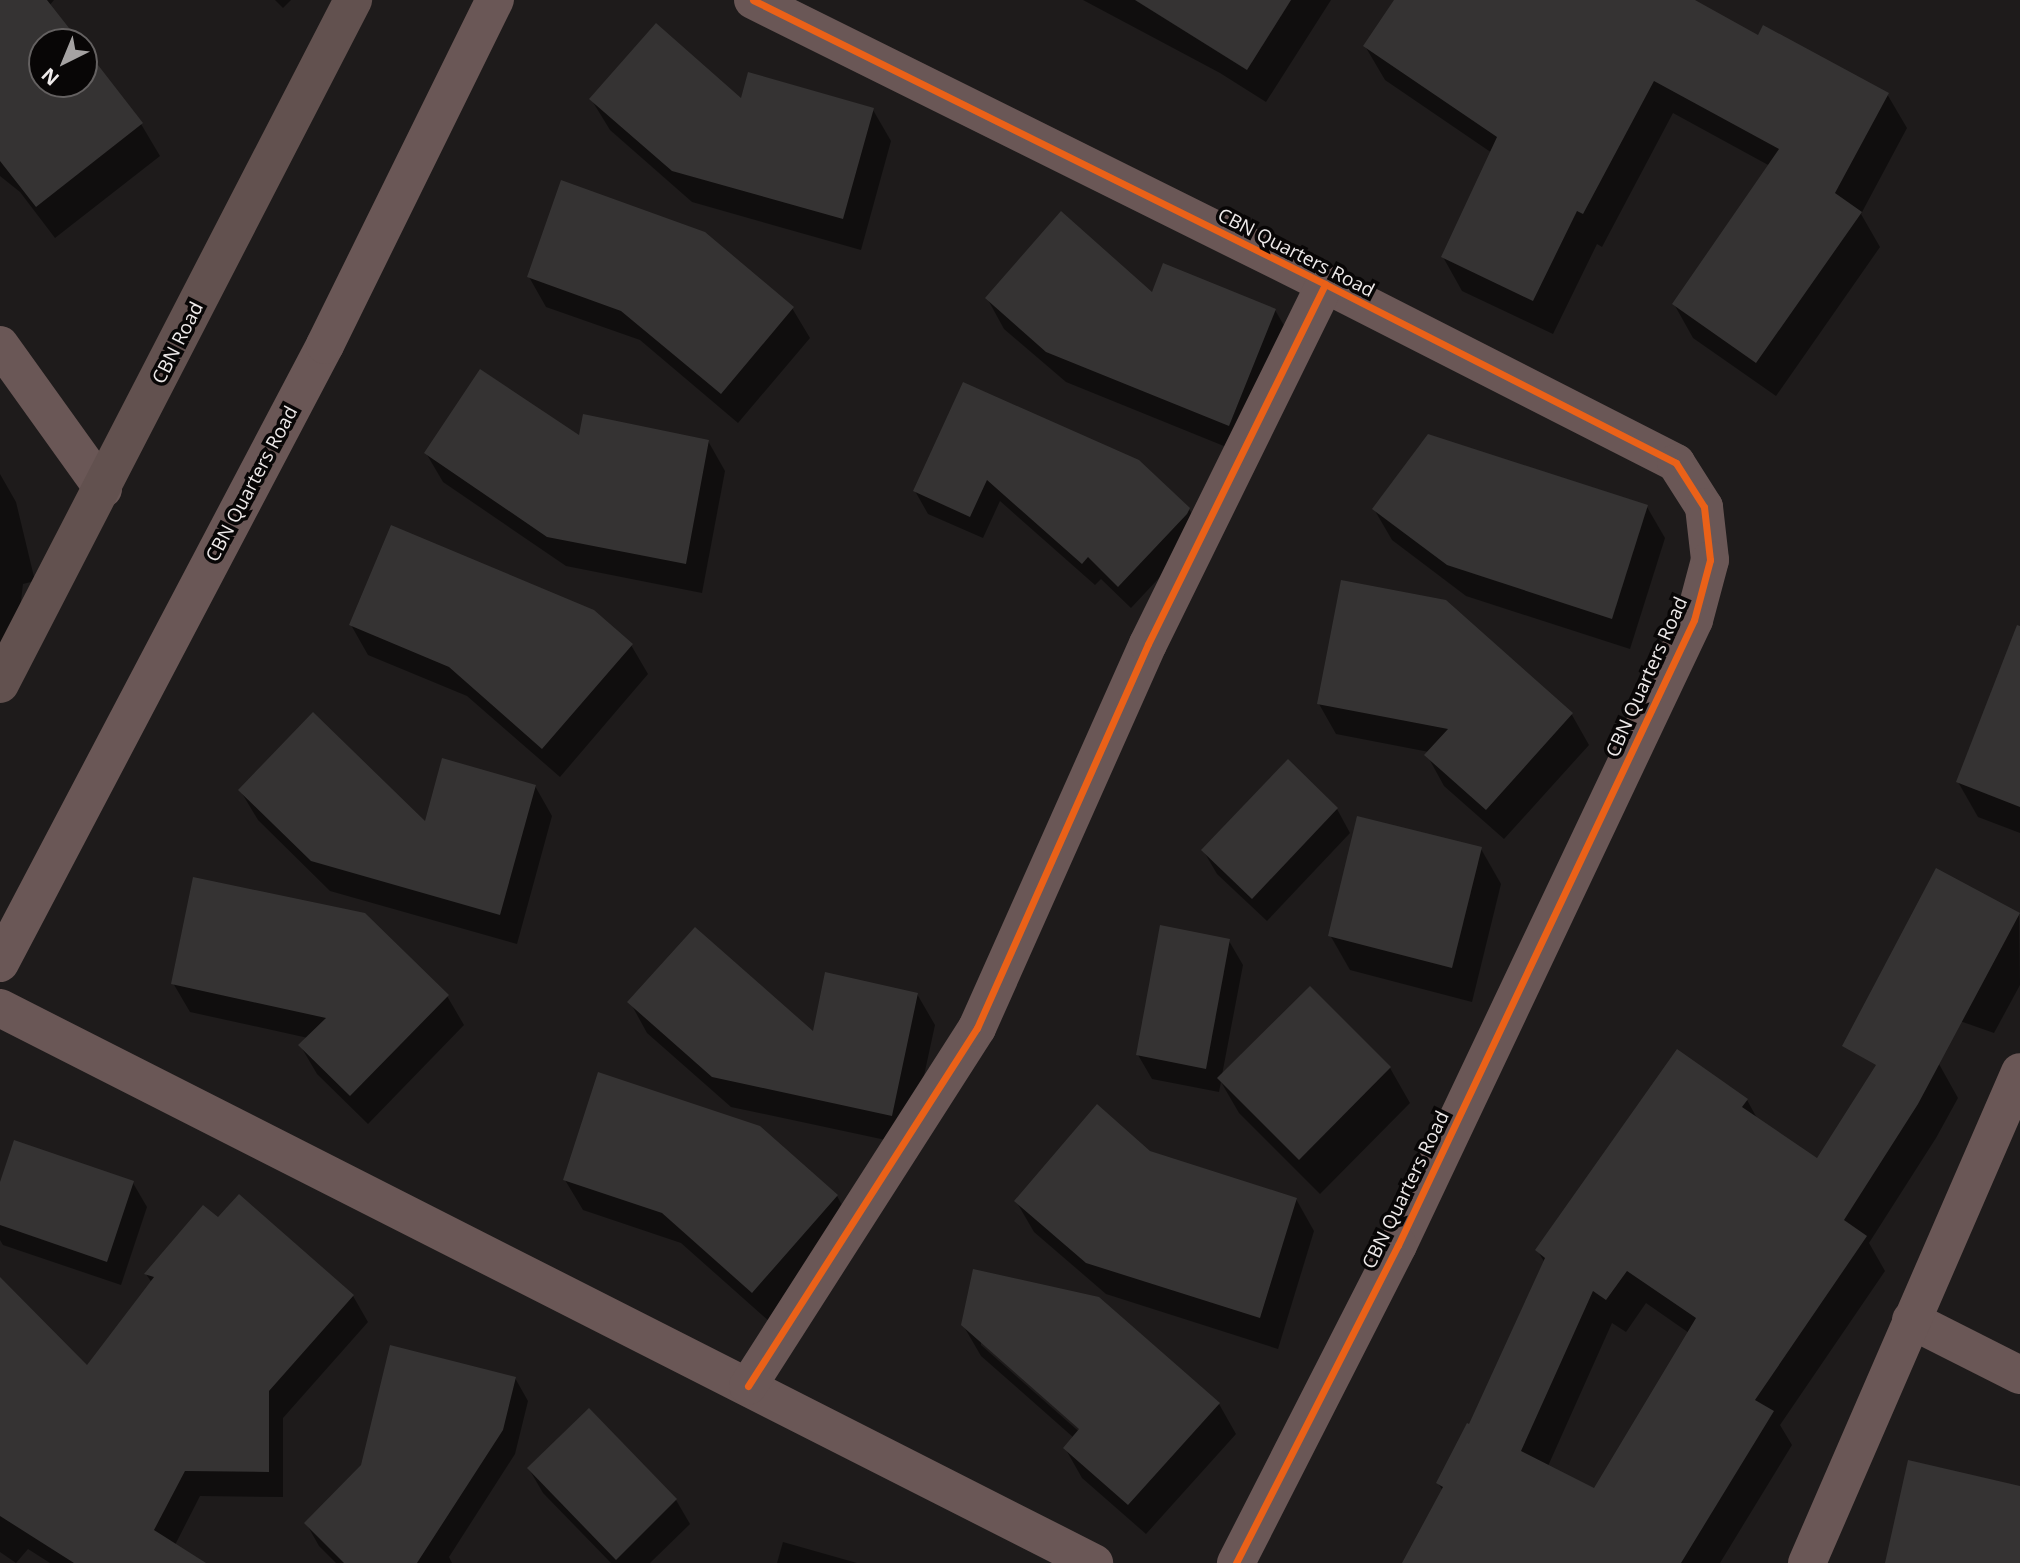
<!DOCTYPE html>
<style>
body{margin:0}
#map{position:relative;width:2020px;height:1563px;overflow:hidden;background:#1e1b1b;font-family:"Open Sans",sans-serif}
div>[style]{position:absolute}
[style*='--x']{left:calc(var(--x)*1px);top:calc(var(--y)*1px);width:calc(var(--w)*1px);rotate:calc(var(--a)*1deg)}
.shadow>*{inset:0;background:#0007}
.building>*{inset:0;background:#353333}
.street>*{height:38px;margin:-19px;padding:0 19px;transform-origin:19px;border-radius:19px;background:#6a5756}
.secondary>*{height:38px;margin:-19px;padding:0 19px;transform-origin:19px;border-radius:19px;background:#62514f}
.cycleway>*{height:7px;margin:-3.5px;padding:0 3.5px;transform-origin:3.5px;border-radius:3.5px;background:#ea6118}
span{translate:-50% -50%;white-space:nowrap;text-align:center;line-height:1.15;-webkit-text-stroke:7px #080606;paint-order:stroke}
.street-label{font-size:19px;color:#eeeaea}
.north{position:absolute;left:28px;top:28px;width:70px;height:70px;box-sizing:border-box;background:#080606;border:2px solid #646161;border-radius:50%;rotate:223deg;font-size:19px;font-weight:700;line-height:28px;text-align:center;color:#eeeaea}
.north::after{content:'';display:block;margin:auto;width:24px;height:32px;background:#a5a2a2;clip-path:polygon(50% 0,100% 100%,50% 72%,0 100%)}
</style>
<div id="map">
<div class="shadow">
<i style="clip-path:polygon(0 0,54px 0,49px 6px,78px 42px,42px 42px,42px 84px,84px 84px,84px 50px,141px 124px,160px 156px,55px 238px,20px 192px,0 176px)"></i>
<i style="clip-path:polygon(275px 0,291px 0,283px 8px)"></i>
<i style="clip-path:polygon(1083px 0,1331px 0,1266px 102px,1220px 73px)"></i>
<i style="clip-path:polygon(1396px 0,1691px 0,1759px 37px,1887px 94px,1907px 128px,1861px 214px,1880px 247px,1776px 396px,1693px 338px,1674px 304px,1770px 166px,1673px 113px,1602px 247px,1597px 244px,1553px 334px,1462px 291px,1443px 257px,1492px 153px,1385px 80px,1365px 46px)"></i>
<i style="clip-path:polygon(591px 99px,742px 101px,873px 110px,891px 141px,861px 250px,692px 202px,610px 130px)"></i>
<i style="clip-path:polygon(529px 277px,792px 308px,810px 338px,738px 423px,640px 340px,546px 307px)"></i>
<i style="clip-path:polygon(1153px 295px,1275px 310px,1293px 341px,1246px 455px,1066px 382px,1004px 329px,987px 298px)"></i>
<i style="clip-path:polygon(964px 384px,1189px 509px,1202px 532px,1131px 608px,1101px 579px,1095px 585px,1000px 501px,983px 538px,928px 514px,915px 491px)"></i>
<i style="clip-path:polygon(580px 438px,708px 441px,725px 471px,702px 593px,566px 566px,443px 482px,426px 453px)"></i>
<i style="clip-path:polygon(0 474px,16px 502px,35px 581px,23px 584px,15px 652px,0 649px)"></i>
<i style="clip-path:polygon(1647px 507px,1665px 538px,1630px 649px,1466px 596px,1392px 540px,1374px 509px)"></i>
<i style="clip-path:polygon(1445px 602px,1572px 715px,1589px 745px,1504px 839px,1444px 786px,1427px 755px,1429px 752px,1336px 734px,1319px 704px)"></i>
<i style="clip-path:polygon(351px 625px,631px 645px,648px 674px,560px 777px,467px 696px,368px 655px)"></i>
<i style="clip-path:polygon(2020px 628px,2020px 833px,1978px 817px,1958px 782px)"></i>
<i style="clip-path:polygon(535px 786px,552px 816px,517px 944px,330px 891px,258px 820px,240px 790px,426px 824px)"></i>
<i style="clip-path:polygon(1337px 809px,1350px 833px,1267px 921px,1217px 874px,1203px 850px)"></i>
<i style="clip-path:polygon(1481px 849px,1501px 884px,1472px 1002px,1350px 970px,1330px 935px)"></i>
<i style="clip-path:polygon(2019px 915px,2020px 985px,1994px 1033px,1906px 1002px)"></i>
<i style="clip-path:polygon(1229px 941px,1243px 965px,1222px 1075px,1390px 1068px,1410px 1103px,1320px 1194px,1239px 1113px,1221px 1082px,1219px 1092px,1152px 1079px,1138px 1055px)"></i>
<i style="clip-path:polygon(173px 983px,447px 996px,464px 1025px,368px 1124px,317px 1074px,300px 1045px,308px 1038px,190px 1012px)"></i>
<i style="clip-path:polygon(917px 994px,935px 1025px,909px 1145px,731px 1107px,647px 1033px,630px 1002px,814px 1035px)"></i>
<i style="clip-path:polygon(evenodd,1939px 1064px,1958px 1098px,1936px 1138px,1869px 1243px,1885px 1271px,1780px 1425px,1792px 1445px,1720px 1563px,1404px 1563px,1443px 1491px,1438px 1483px,1470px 1426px,1545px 1263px,1537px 1250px,1747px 1100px,1758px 1120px,1817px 1161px,1939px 1064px,1646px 1303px,1689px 1333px,1594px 1490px,1548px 1466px,1612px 1323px,1626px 1332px,1646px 1303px)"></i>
<i style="clip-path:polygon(760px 1127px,837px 1196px,854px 1227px,770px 1322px,681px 1243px,583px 1210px,565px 1180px)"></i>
<i style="clip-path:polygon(1149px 1152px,1296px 1199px,1314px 1231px,1278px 1349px,1106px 1294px,1034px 1232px,1016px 1201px)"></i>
<i style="clip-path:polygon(133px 1183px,147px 1207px,121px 1285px,3px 1245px,0 1240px,0 1187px)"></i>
<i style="clip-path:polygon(239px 1196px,353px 1296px,368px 1322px,283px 1418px,283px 1497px,200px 1496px,175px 1545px,203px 1563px,50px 1563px,28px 1549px,16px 1563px,0 1552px,0 1279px,88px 1367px,152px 1283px,146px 1274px,218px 1220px)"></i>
<i style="clip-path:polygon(evenodd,963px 1325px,1219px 1404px,1236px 1434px,1146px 1534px,1082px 1478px,1065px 1448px,1074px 1438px,981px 1356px,963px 1325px,981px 1340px,1086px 1434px,1084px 1436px,981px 1345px,981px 1340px)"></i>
<i style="clip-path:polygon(515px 1378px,528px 1401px,515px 1454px,449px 1557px,452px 1563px,336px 1563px,319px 1546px,306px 1523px)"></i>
<i style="clip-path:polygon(589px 1410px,676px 1500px,690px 1524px,650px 1563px,611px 1563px,543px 1493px,529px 1469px)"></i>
<i style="clip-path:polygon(783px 1542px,857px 1563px,777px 1563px)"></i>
</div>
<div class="building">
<i style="clip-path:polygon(0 0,47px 0,80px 42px,42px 42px,42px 84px,84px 84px,84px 47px,143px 123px,36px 207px,0 161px)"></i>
<i style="clip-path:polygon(1135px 0,1291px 0,1247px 70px)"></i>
<i style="clip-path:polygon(1394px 0,1695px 0,1758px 35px,1763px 25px,1889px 93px,1835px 193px,1862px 212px,1756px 363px,1672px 304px,1779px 149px,1654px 81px,1583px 214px,1577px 211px,1533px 301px,1441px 257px,1497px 137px,1363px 46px)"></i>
<i style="clip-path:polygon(656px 23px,741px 98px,748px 72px,874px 108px,843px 219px,672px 171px,589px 99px)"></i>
<i style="clip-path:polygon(561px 180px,705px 232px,794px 307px,721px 394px,621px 311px,527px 277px)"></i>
<i style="clip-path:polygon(1061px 211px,1152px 292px,1163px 263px,1276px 309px,1229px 426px,1046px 352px,985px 298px)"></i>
<i style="clip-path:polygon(480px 369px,579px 435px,583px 414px,709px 440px,686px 564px,547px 537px,424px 453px)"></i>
<i style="clip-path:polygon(963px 382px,1139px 460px,1190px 508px,1187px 514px,1118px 587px,1088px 557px,1082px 564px,987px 480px,970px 517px,913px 491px)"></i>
<i style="clip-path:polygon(1428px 434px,1648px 505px,1612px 619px,1447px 565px,1372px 509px)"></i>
<i style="clip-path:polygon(391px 525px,594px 610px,633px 644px,542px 749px,449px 667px,349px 625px)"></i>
<i style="clip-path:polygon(1341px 580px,1446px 600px,1573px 713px,1486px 810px,1424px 755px,1448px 729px,1317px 704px)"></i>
<i style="clip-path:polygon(2017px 625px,2020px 626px,2020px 807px,1956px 782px)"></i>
<i style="clip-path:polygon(313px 712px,425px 821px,442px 758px,536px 785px,500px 915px,311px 861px,238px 790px)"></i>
<i style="clip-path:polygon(1288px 759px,1338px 808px,1252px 899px,1201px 850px)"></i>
<i style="clip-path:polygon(1357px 816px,1482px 847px,1452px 968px,1328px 936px)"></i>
<i style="clip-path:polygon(evenodd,1936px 868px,2020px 913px,1918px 1104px,1844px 1220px,1867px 1236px,1755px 1400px,1774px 1411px,1681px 1563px,1402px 1563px,1443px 1487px,1436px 1483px,1467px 1423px,1469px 1424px,1545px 1258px,1535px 1250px,1677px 1049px,1748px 1099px,1742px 1107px,1817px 1158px,1876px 1065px,1842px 1046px,1936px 868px,1627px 1271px,1696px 1318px,1594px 1488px,1521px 1451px,1593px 1291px,1606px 1300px,1627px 1271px)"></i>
<i style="clip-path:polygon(193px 877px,365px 913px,449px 995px,350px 1096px,298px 1045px,326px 1018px,171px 984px)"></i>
<i style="clip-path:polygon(1160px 925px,1230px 939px,1206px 1069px,1136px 1055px)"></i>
<i style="clip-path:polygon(695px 927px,813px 1031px,825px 972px,918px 993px,892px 1116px,712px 1077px,627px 1002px)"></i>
<i style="clip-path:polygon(1310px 986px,1391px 1067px,1299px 1160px,1217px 1078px)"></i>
<i style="clip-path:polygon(598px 1072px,760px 1126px,838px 1195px,752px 1293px,662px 1213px,563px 1180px)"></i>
<i style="clip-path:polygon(1097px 1104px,1150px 1151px,1297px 1198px,1260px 1318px,1086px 1263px,1014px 1201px)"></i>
<i style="clip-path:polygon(14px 1140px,134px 1181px,107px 1262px,0 1225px,0 1182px)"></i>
<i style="clip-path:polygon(239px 1194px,354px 1295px,269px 1391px,269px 1472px,185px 1471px,154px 1530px,206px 1563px,74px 1563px,0 1516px,0 1277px,87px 1365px,154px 1277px,144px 1274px,203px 1205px,218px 1217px)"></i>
<i style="clip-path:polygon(973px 1269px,1099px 1297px,1220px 1403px,1128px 1505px,1063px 1448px,1079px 1429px,961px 1325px)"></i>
<i style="clip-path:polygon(390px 1345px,516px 1377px,503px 1430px,417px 1563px,344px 1563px,304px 1523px,361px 1465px)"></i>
<i style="clip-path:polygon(589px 1408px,677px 1499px,616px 1560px,527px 1468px)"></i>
<i style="clip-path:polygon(1908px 1460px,2020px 1486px,2020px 1563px,1885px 1563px)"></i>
</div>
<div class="street">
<i style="--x:753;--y:0;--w:639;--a:26.4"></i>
<i style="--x:1325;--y:284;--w:394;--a:27"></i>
<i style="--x:1676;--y:463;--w:52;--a:57.5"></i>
<i style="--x:1704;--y:507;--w:53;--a:83.5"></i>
<i style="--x:1710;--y:560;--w:62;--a:104.9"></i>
<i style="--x:1694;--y:620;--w:692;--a:115.34"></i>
<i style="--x:1398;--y:1245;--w:357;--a:117"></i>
<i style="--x:0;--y:345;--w:177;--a:54.4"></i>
<i style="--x:0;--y:963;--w:698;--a:-62.26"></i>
<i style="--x:325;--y:345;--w:385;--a:-63.8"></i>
<i style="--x:0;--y:1008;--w:1227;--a:26.9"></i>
<i style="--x:1911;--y:1320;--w:122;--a:26.8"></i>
<i style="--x:748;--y:1386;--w:425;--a:-57.4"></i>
<i style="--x:977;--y:1028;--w:420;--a:-66"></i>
<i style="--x:1148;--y:644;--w:401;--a:-63.8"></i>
<i style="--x:1807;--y:1563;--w:535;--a:-66.55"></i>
</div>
<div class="secondary">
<i style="--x:0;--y:684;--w:770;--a:-62.7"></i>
</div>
<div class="cycleway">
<i style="--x:753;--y:0;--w:639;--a:26.4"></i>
<i style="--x:1325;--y:284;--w:394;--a:27"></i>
<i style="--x:1676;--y:463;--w:52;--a:57.5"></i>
<i style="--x:1704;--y:507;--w:53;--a:83.5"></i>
<i style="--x:1710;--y:560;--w:62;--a:104.9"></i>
<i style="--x:1694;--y:620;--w:692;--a:115.34"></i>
<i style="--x:1398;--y:1245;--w:357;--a:117"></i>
<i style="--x:748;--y:1386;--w:425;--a:-57.4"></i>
<i style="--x:977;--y:1028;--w:420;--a:-66"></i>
<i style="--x:1148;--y:644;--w:401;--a:-63.8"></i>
</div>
<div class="street-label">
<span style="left:1296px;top:253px;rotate:27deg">CBN Quarters Road</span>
<span style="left:178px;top:343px;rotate:-63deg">CBN Road</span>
<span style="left:252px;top:484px;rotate:-62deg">CBN Quarters Road</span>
<span style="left:1647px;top:677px;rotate:-66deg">CBN Quarters Road</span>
<span style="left:1406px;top:1190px;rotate:-64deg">CBN Quarters Road</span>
</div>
<div class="north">N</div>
</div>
